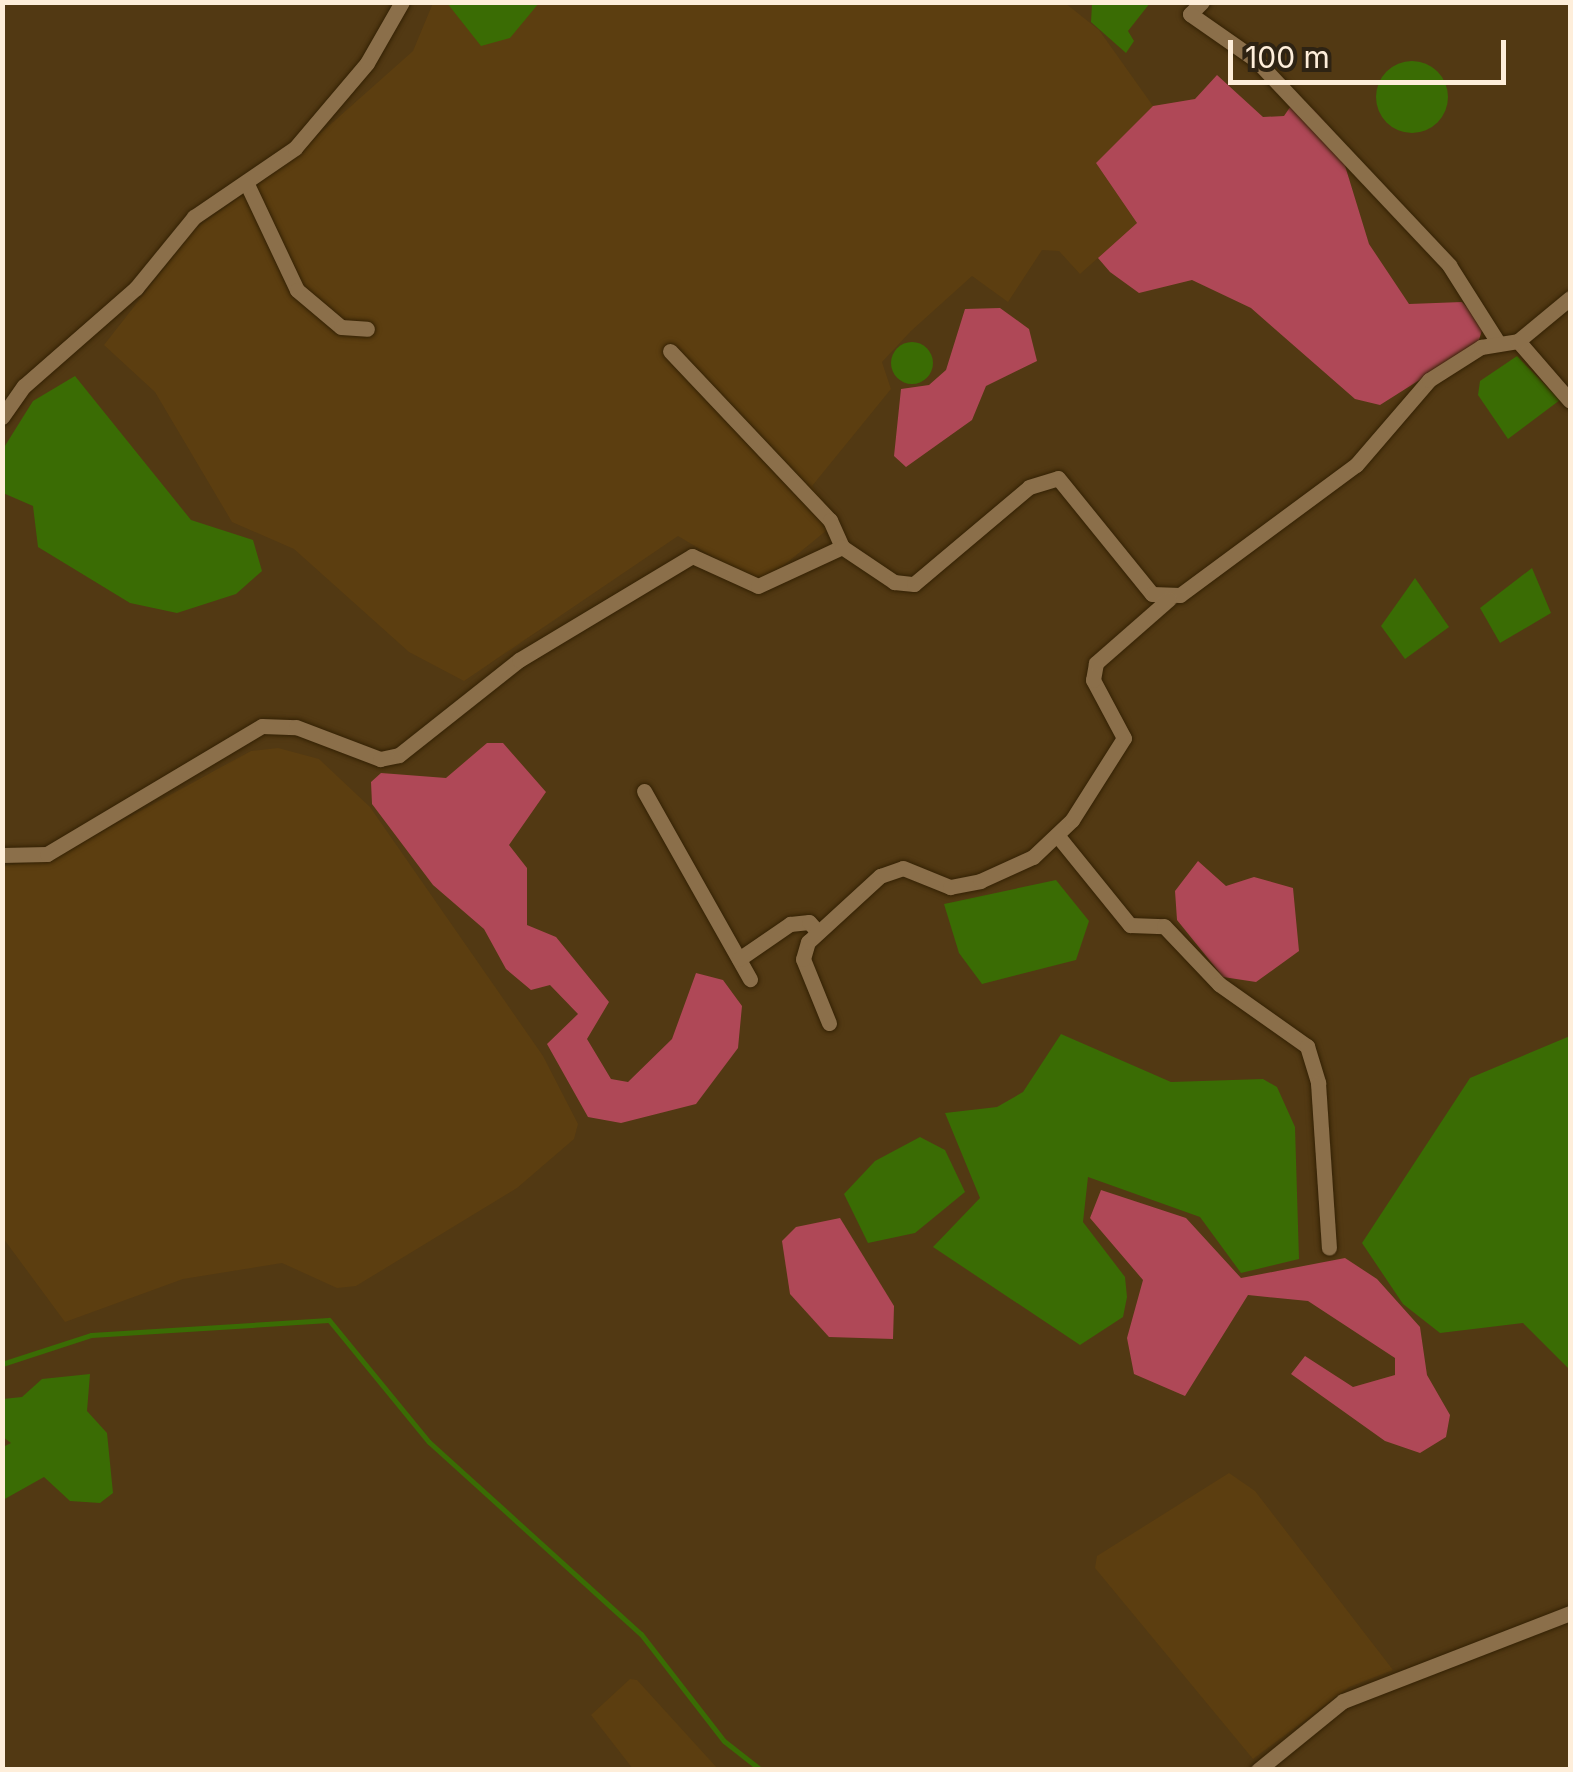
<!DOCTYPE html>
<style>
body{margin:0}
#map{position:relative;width:1573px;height:1772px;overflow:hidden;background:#523913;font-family:Inter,sans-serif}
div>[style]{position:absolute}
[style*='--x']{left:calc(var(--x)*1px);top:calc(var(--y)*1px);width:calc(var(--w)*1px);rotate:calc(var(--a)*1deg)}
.built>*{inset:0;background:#5c3e10}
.forest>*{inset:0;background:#af4857}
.water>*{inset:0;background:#3a6c04}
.round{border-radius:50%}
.stream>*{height:5px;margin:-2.5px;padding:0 2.5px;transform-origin:2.5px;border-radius:2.5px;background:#3a6c04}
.roads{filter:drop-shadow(0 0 2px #332104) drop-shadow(0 0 2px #332104)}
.street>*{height:15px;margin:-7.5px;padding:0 7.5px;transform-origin:7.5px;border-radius:7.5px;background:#8b6f4a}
span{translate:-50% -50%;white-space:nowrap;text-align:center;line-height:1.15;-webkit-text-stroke:8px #2e2313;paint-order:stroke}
.frame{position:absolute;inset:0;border:5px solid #feeeda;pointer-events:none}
.scale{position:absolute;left:1228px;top:40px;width:278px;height:45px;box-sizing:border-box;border:5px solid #feeeda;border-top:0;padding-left:12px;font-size:30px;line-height:35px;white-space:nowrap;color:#feeeda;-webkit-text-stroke:8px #2e2313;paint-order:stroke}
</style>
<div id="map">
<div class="built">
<i style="clip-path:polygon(433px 3px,1065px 3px,1099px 30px,1153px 106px,1096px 163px,1137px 223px,1080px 274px,1059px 251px,1042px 250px,1008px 302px,972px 276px,911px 331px,882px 362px,891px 389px,812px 486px,838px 521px,767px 579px,752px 580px,678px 536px,464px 681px,409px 652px,294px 549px,232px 522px,155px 392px,104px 345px,194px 230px,286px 164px,413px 51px)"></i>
<i style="clip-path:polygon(278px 748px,319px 759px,370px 807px,543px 1056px,578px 1124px,574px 1139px,517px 1188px,356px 1286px,337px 1288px,282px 1263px,183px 1279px,65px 1322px,3px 1238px,3px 866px,50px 860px,251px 751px)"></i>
<i style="clip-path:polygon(1229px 1473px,1255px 1491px,1393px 1670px,1349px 1687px,1253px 1759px,1095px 1568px,1097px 1556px)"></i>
<i style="clip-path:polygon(630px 1679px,637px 1680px,718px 1769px,633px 1769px,591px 1715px)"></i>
</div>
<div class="forest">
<i style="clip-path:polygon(1217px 75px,1263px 117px,1284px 116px,1297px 97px,1313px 109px,1335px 133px,1369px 244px,1409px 304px,1462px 302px,1484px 324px,1478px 343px,1380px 405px,1355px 399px,1251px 308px,1192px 280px,1139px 293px,1110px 272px,1098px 258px,1137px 223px,1096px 163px,1153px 106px,1195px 99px)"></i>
<i style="clip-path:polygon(1000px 308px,1029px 329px,1037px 361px,986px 386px,972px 420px,906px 467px,894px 456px,901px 389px,929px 385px,946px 370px,965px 309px)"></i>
<i style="clip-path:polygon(487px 743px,503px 743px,546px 792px,509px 845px,527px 868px,527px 925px,556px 937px,609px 1002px,587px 1039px,611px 1079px,628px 1082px,672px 1039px,696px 973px,723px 980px,742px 1006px,738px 1048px,696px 1104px,621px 1123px,588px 1117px,547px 1044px,578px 1014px,550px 985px,531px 990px,506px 969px,484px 929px,433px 885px,372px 804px,371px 782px,381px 773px,446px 778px)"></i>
<i style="clip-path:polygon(1198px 861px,1226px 886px,1254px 877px,1293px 888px,1299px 951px,1256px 982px,1223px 977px,1177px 920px,1175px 891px)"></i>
<i style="clip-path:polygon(1101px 1190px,1186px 1218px,1241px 1278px,1345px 1258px,1377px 1279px,1420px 1327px,1427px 1375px,1450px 1415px,1446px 1437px,1420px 1453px,1385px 1441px,1291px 1374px,1305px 1356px,1353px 1387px,1395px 1375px,1395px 1358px,1308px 1301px,1248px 1295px,1185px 1396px,1134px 1374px,1127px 1338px,1143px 1280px,1090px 1218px)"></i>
<i style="clip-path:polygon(840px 1218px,894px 1306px,893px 1339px,829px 1337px,790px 1294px,782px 1241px,796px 1227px)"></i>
</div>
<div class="water">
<i style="clip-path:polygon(447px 3px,447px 2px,539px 3px,510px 38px,481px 46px)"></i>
<i style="clip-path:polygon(1092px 3px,1150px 3px,1128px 31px,1134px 41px,1126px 53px,1091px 22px)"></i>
<i class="round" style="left:1376px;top:61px;width:72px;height:72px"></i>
<i class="round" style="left:891px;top:342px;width:42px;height:42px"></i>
<i style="clip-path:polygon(1517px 356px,1560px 400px,1508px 439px,1478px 395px,1480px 381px)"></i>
<i style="clip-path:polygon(75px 376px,191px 520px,253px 540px,262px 571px,236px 594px,177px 613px,130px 603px,38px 547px,33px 506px,3px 493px,3px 449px,33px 401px)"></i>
<i style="clip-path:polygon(1532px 568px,1551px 613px,1500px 643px,1480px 608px)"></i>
<i style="clip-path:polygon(1415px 578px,1449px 627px,1405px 659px,1381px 626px)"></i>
<i style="clip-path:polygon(1056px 880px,1089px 921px,1076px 960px,982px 984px,959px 953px,944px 904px)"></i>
<i style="clip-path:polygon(1061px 1034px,1171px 1082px,1263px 1079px,1277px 1087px,1295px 1127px,1299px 1259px,1241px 1273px,1200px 1217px,1088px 1177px,1083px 1222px,1125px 1277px,1127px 1297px,1123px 1317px,1080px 1345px,933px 1247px,980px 1198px,945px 1113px,997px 1107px,1023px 1092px)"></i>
<i style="clip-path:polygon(1570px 1036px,1570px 1370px,1523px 1323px,1440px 1333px,1403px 1304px,1362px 1243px,1470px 1078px)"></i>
<i style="clip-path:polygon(920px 1137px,945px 1150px,965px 1192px,915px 1233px,868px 1243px,844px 1194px,875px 1161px)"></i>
<i style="clip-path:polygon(90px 1374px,87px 1411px,107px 1433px,113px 1493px,100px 1503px,70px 1501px,44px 1477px,3px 1500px,3px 1447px,11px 1443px,3px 1437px,3px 1399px,22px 1397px,42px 1379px)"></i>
</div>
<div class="stream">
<i style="--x:2;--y:1364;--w:94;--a:-18"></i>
<i style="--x:91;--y:1335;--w:238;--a:-3.6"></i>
<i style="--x:329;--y:1320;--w:158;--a:50.7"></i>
<i style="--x:429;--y:1442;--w:286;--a:42.2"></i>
<i style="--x:641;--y:1634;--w:135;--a:52.2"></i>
<i style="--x:724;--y:1741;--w:47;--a:38.1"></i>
</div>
<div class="roads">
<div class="street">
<i style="--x:1202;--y:2;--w:17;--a:135"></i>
<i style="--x:1190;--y:14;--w:80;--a:34.9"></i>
<i style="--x:1256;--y:60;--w:282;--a:46.7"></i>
<i style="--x:1449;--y:265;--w:93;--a:57.7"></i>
<i style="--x:246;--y:182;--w:119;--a:64.7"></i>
<i style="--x:297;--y:290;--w:57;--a:40.1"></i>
<i style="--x:341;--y:327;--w:26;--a:4"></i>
<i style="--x:1518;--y:341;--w:79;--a:49.1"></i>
<i style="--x:670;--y:351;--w:233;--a:46.6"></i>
<i style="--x:830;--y:520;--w:30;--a:66"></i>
<i style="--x:2;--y:417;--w:38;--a:-55"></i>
<i style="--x:24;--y:386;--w:149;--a:-41.2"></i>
<i style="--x:136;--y:288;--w:92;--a:-50.8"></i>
<i style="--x:194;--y:217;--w:122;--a:-34.3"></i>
<i style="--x:295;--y:148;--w:111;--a:-49.7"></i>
<i style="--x:367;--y:63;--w:70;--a:-60.2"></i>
<i style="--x:644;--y:791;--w:216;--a:60.6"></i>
<i style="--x:1057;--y:835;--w:116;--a:51"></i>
<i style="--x:1130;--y:925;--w:34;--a:2"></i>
<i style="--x:1164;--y:926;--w:80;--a:46.5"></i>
<i style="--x:1219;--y:984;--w:108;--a:35.2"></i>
<i style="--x:1307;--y:1046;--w:39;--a:73"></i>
<i style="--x:1318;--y:1083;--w:165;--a:86.2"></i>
<i style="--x:2;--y:855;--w:45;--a:-1.3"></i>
<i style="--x:47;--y:854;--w:250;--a:-30.8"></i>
<i style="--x:262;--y:726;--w:34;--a:2"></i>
<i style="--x:296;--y:727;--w:90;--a:20.9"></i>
<i style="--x:380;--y:759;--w:19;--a:-12"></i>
<i style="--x:399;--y:755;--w:153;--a:-38.4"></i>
<i style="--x:519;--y:660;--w:202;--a:-31"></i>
<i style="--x:692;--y:556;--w:72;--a:24.4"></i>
<i style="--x:758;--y:586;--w:93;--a:-24.9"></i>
<i style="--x:842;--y:547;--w:63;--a:33.9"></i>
<i style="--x:894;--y:582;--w:20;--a:6"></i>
<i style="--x:914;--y:584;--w:150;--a:-40.1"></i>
<i style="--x:1029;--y:487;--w:30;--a:-17"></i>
<i style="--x:1058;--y:478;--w:149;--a:51"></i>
<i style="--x:1152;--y:594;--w:28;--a:2"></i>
<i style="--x:1180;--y:595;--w:219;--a:-36.5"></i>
<i style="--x:1356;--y:465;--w:112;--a:-49.3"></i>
<i style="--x:1429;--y:380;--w:62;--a:-32.4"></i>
<i style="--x:1481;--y:347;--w:37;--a:-9"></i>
<i style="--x:1518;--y:341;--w:67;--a:-39.6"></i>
<i style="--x:739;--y:959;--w:62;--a:-34.5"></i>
<i style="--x:790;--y:924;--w:19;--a:-6"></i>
<i style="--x:809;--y:922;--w:13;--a:48"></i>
<i style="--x:829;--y:1023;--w:69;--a:-112.1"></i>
<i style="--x:803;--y:959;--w:18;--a:-74"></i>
<i style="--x:808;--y:942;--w:98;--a:-42.5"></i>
<i style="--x:880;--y:876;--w:24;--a:-19"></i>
<i style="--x:903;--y:868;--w:51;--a:22"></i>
<i style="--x:950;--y:887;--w:31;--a:-11"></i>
<i style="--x:980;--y:881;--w:58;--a:-24.4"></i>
<i style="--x:1033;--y:857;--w:54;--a:-43.5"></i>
<i style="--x:1072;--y:820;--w:97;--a:-57.6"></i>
<i style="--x:1124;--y:738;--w:66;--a:-118.1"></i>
<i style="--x:1093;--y:680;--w:17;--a:-80"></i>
<i style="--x:1096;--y:663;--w:97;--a:-41.2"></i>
<i style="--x:1258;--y:1770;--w:109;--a:-39.1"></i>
<i style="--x:1343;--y:1701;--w:243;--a:-21.2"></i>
</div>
</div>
<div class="frame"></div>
<div class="scale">100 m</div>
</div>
